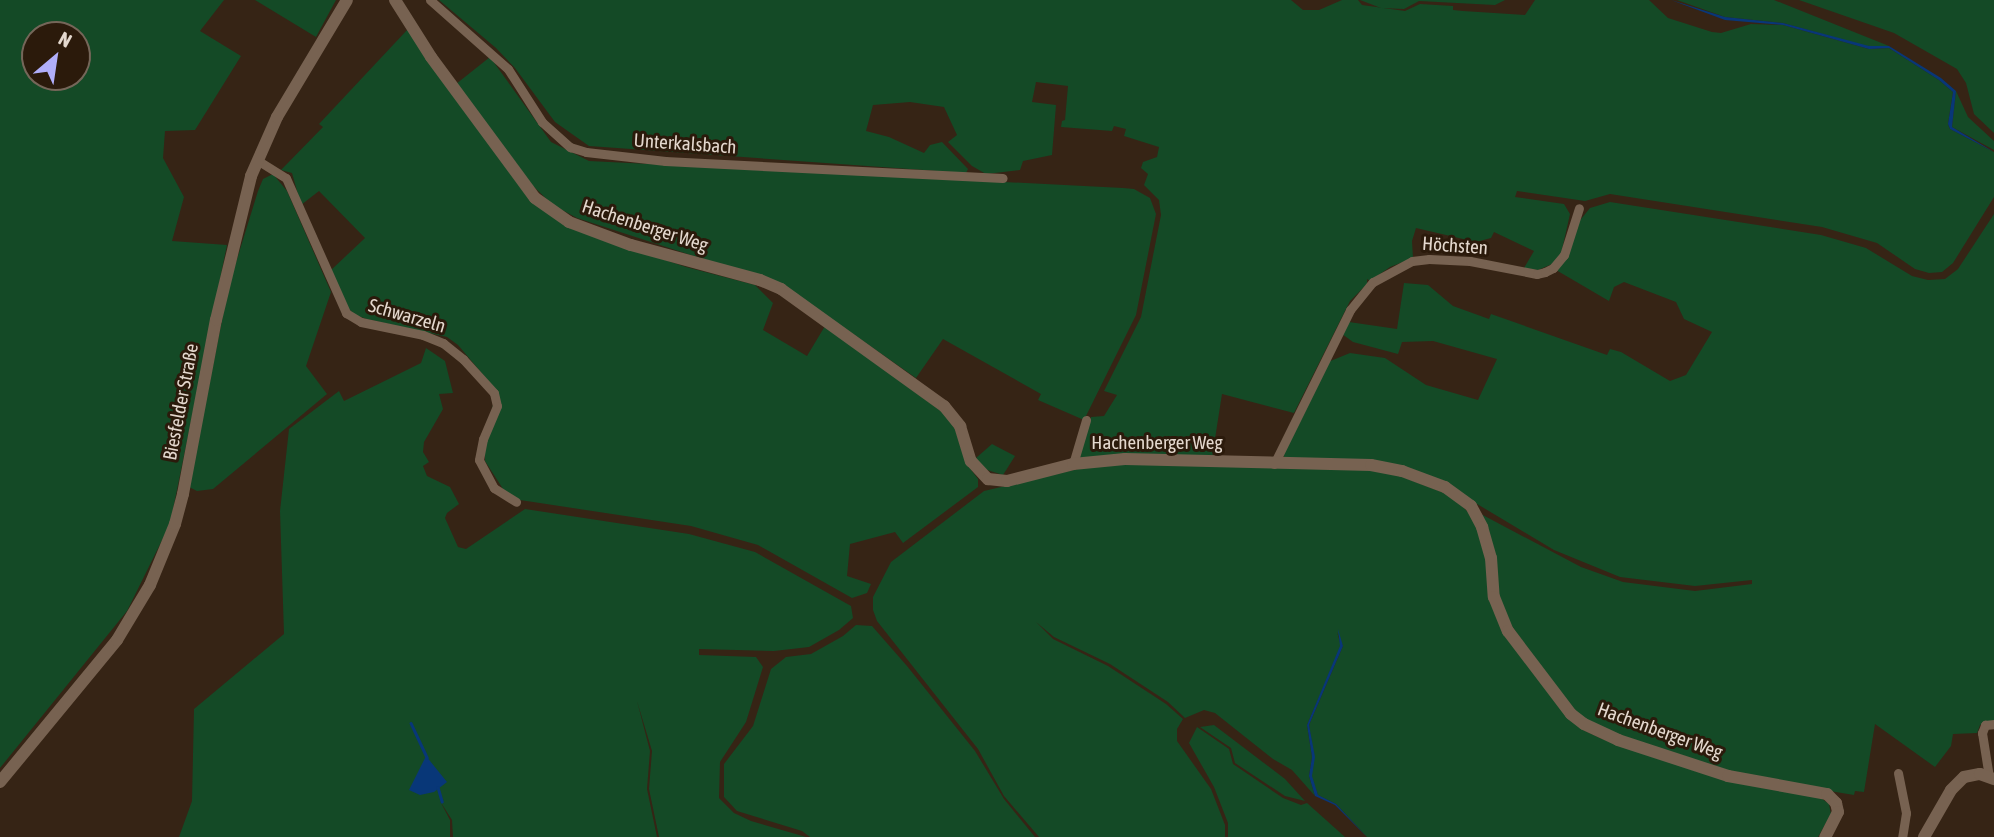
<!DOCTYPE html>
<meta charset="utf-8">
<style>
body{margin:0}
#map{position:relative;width:1994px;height:837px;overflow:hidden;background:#362415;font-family:"Asap Condensed",sans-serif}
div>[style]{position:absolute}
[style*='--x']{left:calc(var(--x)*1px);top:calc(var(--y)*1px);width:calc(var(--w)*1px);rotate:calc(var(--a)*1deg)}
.green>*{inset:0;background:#144a26}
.water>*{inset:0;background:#083778}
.stream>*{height:2.5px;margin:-1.25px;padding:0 1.25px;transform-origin:1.25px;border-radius:1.25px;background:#083778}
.minor>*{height:9px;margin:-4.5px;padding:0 4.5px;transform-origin:4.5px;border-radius:4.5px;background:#776251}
.tertiary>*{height:12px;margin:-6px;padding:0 6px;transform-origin:6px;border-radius:6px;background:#776251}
span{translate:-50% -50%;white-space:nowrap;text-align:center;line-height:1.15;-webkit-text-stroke:6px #2b1a0b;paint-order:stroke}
.street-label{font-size:19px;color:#e4d8ce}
.north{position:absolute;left:21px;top:21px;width:70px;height:70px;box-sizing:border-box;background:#2b1a0b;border:2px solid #756659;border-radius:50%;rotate:29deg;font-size:19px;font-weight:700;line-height:28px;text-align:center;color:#e4d8ce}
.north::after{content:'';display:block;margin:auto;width:24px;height:32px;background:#b0aefa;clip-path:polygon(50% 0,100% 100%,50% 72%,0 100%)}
</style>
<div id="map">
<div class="green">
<i style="clip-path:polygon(evenodd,0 0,224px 0,200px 31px,241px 56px,195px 130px,165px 131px,163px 158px,184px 197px,172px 241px,227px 245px,170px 524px,127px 611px,0 768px,0 0,35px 35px,77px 35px,77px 77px,35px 77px,35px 35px)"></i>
<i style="clip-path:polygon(255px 0,336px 0,316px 37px)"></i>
<i style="clip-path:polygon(439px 0,1291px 0,1303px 10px,1319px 10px,1342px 0,1358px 0,1362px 5px,1405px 11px,1420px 4px,1453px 6px,1453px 10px,1463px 11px,1525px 15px,1535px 0,1649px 0,1668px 18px,1712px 32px,1721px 33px,1751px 24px,1783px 25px,1869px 49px,1889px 48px,1939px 80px,1953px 92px,1948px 124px,1950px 129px,1994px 152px,1994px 197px,1953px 263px,1942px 272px,1929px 273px,1915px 269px,1877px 243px,1822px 227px,1610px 194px,1585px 201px,1517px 191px,1515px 197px,1564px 204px,1570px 214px,1561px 254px,1552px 264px,1538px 270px,1524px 268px,1534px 251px,1494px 232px,1491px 238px,1476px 242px,1416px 228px,1412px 241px,1413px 258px,1390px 267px,1370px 281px,1367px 279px,1367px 284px,1350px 301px,1294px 413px,1222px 394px,1212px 458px,1078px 459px,1091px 417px,1104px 416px,1117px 395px,1104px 391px,1141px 317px,1161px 215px,1159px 200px,1144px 185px,1148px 174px,1141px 168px,1143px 162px,1157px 157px,1159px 147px,1124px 136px,1126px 129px,1114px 126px,1112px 131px,1061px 127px,1062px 121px,1065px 120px,1068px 86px,1036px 82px,1032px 102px,1056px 105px,1052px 155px,1023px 161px,1020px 170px,986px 174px,972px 166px,948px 142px,957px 135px,944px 107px,910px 102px,873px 105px,866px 131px,889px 137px,924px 153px,930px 145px,942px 142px,968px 169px,966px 173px,589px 146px,555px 122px,515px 68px,496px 48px)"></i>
<i style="clip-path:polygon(1360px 0,1505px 0,1495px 5px,1419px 1px,1404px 9px,1381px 8px)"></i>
<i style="clip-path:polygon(1677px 0,1774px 0,1889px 46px,1869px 47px,1783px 23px,1725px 17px)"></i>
<i style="clip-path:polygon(1799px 0,1994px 0,1994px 133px,1974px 114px,1966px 83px,1957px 69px,1894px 33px)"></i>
<i style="clip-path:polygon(408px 29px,533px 203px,573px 229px,686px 267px,755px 285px,773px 303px,763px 330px,807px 356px,825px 326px,945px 414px,955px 429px,966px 463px,978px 479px,978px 487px,903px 543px,895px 532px,850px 544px,847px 576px,871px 584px,867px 593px,852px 598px,758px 545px,691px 526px,520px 500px,505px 492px,485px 461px,485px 444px,496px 390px,458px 345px,447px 337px,367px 319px,355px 315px,345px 305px,330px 271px,365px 238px,319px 191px,301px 205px,292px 173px,281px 170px,323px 127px,319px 124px)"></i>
<i style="clip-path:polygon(490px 57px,551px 142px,589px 161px,1123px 188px,1134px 189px,1150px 198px,1156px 214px,1136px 315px,1084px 420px,1038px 400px,1041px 394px,943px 339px,916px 378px,783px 285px,577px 218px,553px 205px,533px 186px,456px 84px)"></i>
<i style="clip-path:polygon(1956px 91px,1968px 117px,1994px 141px,1994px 150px,1952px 127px)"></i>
<i style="clip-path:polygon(273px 174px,287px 191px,331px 292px,306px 366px,327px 394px,213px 489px,197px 491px,189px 487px,229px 285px,258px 191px,263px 179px)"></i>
<i style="clip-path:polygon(1610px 202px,1821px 235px,1866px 248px,1912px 276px,1928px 280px,1945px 279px,1958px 269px,1994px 214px,1994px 722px,1980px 725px,1977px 733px,1953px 734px,1951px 746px,1935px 767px,1875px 724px,1864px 792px,1855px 791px,1854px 795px,1750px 778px,1605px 731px,1573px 710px,1503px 614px,1479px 513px,1581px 567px,1623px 582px,1695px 591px,1752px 584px,1752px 580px,1695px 586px,1620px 577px,1554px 550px,1437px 480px,1286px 460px,1282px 453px,1328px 362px,1350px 353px,1385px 358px,1426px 385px,1478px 400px,1497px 359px,1433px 341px,1402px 342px,1398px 354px,1353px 342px,1342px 334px,1349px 322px,1397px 329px,1404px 283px,1428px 285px,1453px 306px,1489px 319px,1491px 314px,1607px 355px,1610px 349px,1621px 352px,1670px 381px,1686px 375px,1712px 332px,1684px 319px,1676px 302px,1624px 282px,1614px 287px,1609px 301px,1556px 270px,1577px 224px,1590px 208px)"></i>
<i style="clip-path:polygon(426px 348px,445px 361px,453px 393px,439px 394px,443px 409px,424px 442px,423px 452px,429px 462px,423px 466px,427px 476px,450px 487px,459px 504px,447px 513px,445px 518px,458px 547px,466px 549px,525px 509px,689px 534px,755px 552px,851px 606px,853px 618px,839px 630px,809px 647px,774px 651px,699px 649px,699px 655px,756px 657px,763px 667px,746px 722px,720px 762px,719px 798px,734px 813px,751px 821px,806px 837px,659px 837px,649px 789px,652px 751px,637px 701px,650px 751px,647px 789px,657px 837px,453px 837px,452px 820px,440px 801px,450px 820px,450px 837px,179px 837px,192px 801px,194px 709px,284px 634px,280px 511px,289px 429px,339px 391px,344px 401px,421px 363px)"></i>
<i style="clip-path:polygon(992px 444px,1015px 456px,1003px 475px,981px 468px,976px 458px)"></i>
<i style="clip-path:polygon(1117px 464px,1356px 468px,1400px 476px,1452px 496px,1469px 513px,1478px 530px,1485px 551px,1490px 598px,1583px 730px,1602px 739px,1727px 779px,1821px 798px,1829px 804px,1831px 814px,1818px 837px,1367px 837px,1336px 804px,1318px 795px,1311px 776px,1314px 757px,1309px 725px,1343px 646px,1337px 632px,1341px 646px,1307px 725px,1312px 757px,1309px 776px,1315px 796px,1292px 770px,1273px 759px,1215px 713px,1204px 710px,1185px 718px,1168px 702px,1110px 664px,1054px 637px,1036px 622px,1053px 639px,1108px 666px,1166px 704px,1183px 719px,1177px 729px,1177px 741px,1211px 789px,1225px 825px,1225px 837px,1039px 837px,1004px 796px,978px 749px,877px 621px,873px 610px,873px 597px,891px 562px,984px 491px,1095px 465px)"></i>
<i style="clip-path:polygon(856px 625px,872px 626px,907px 666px,975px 751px,1004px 799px,1035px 837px,810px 837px,802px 831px,737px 811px,724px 797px,724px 764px,753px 726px,771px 669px,786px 657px,811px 654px,843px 636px)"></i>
<i style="clip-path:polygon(1214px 725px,1285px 779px,1305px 801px,1285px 796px,1235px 763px,1231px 748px,1200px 727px)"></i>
<i style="clip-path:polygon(1197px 727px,1229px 749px,1233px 764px,1283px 798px,1301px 805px,1307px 803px,1345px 837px,1228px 837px,1228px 823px,1214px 787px,1189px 743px)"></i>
</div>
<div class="water">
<i style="clip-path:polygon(1671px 0,1725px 17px,1783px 23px,1869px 46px,1889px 46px,1941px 78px,1956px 91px,1952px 127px,1994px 152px,1950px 129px,1948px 124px,1953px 92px,1939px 80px,1889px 48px,1869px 49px,1783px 25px,1725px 20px)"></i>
<i style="clip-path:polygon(1338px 629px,1343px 646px,1309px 725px,1315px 757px,1312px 776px,1318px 795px,1336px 804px,1367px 837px,1335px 805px,1315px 796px,1309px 776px,1312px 757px,1307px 725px,1340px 646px)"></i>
<i style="clip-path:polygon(426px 756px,447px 782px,434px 792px,420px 795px,409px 790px)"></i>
</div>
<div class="stream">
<i style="--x:411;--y:723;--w:38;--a:65"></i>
<i style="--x:438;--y:787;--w:15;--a:74"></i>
</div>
<div class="minor">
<i style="--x:430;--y:0;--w:104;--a:41.5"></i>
<i style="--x:508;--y:69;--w:63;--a:57.3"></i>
<i style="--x:542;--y:122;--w:38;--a:42"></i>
<i style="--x:570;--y:147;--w:17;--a:17"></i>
<i style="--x:586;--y:152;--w:80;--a:6.5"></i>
<i style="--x:665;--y:161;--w:338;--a:2.9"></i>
<i style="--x:257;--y:160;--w:34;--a:32"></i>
<i style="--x:286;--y:178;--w:148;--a:66"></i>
<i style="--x:346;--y:313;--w:17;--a:31"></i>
<i style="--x:361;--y:322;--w:63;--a:11.8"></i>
<i style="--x:423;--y:335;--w:22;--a:22"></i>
<i style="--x:443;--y:343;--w:26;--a:39"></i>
<i style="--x:463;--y:359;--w:46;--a:47.6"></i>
<i style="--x:494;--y:393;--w:13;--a:77"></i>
<i style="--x:497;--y:406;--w:36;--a:113"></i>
<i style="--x:483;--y:439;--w:21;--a:101"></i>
<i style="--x:479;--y:460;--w:32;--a:62"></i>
<i style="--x:494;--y:488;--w:26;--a:32"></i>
<i style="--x:1073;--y:464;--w:46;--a:-73.5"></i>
<i style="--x:1274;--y:464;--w:172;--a:-63.7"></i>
<i style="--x:1350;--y:310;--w:36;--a:-51"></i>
<i style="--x:1373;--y:282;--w:44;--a:-28.3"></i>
<i style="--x:1412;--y:261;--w:17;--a:-7"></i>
<i style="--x:1429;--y:259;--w:41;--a:2.8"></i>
<i style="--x:1470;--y:261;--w:68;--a:11"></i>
<i style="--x:1537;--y:274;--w:8;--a:-14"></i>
<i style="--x:1545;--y:272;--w:9;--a:-27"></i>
<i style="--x:1553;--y:268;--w:17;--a:-50"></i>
<i style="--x:1564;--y:255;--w:49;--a:-72.3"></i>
<i style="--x:1898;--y:773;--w:41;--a:78.7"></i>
<i style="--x:1906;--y:813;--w:24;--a:99"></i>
<i style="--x:1989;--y:777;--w:45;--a:-99"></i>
<i style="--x:1982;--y:733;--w:9;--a:-69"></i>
<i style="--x:1985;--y:725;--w:9;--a:-6"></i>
</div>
<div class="tertiary">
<i style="--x:395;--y:0;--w:67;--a:57.7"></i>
<i style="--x:431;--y:57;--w:175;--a:53.6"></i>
<i style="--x:535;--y:198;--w:42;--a:35.2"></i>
<i style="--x:569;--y:222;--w:66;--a:20.4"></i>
<i style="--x:631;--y:245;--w:134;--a:15.2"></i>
<i style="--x:760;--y:280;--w:23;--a:23"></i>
<i style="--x:781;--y:289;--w:201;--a:35.7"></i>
<i style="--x:944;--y:406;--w:26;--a:51"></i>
<i style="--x:960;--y:426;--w:37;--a:73"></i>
<i style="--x:971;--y:461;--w:25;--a:47"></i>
<i style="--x:988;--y:479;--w:19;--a:6"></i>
<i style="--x:1007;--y:481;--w:68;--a:-14.4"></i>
<i style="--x:1073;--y:464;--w:52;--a:-5.5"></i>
<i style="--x:1125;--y:459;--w:246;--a:1.4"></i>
<i style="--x:1371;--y:465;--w:32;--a:11"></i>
<i style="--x:1402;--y:471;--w:46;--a:20.4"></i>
<i style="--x:1445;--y:487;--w:32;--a:36"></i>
<i style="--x:1471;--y:506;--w:24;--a:62"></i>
<i style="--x:1482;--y:527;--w:32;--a:74"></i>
<i style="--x:1491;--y:558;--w:39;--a:86"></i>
<i style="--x:1494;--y:597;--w:37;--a:68"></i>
<i style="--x:1508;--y:631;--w:104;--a:52.8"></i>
<i style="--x:1571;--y:714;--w:16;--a:38"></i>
<i style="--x:1584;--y:724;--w:38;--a:25"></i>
<i style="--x:1618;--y:740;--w:116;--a:18.1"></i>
<i style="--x:1728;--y:776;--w:101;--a:10.3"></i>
<i style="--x:1827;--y:794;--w:13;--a:45"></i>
<i style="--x:1836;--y:803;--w:9;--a:77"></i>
<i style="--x:1838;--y:812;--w:28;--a:117"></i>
<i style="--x:0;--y:782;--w:184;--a:-50.5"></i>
<i style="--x:117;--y:640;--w:64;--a:-59"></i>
<i style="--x:150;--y:585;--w:66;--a:-67.7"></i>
<i style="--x:175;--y:524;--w:31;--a:-75"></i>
<i style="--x:183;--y:494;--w:177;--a:-79.3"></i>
<i style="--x:216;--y:320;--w:148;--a:-76.3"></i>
<i style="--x:251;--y:176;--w:64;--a:-66.2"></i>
<i style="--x:277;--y:117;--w:136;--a:-59.1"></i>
<i style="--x:1924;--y:837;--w:54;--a:-60.1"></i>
<i style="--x:1951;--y:790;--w:18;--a:-45"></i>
<i style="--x:1964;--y:777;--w:16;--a:-11"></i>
<i style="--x:1980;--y:774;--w:15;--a:20"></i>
</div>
<div class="street-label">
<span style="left:685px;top:144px;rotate:4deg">Unterkalsbach</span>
<span style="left:645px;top:226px;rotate:18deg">Hachenberger Weg</span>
<span style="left:1455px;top:246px;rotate:4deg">Höchsten</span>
<span style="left:407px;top:316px;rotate:16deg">Schwarzeln</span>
<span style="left:181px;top:402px;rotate:-79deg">Biesfelder Straße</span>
<span style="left:1157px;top:443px">Hachenberger Weg</span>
<span style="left:1660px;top:731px;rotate:20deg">Hachenberger Weg</span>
</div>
<div class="north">N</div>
</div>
